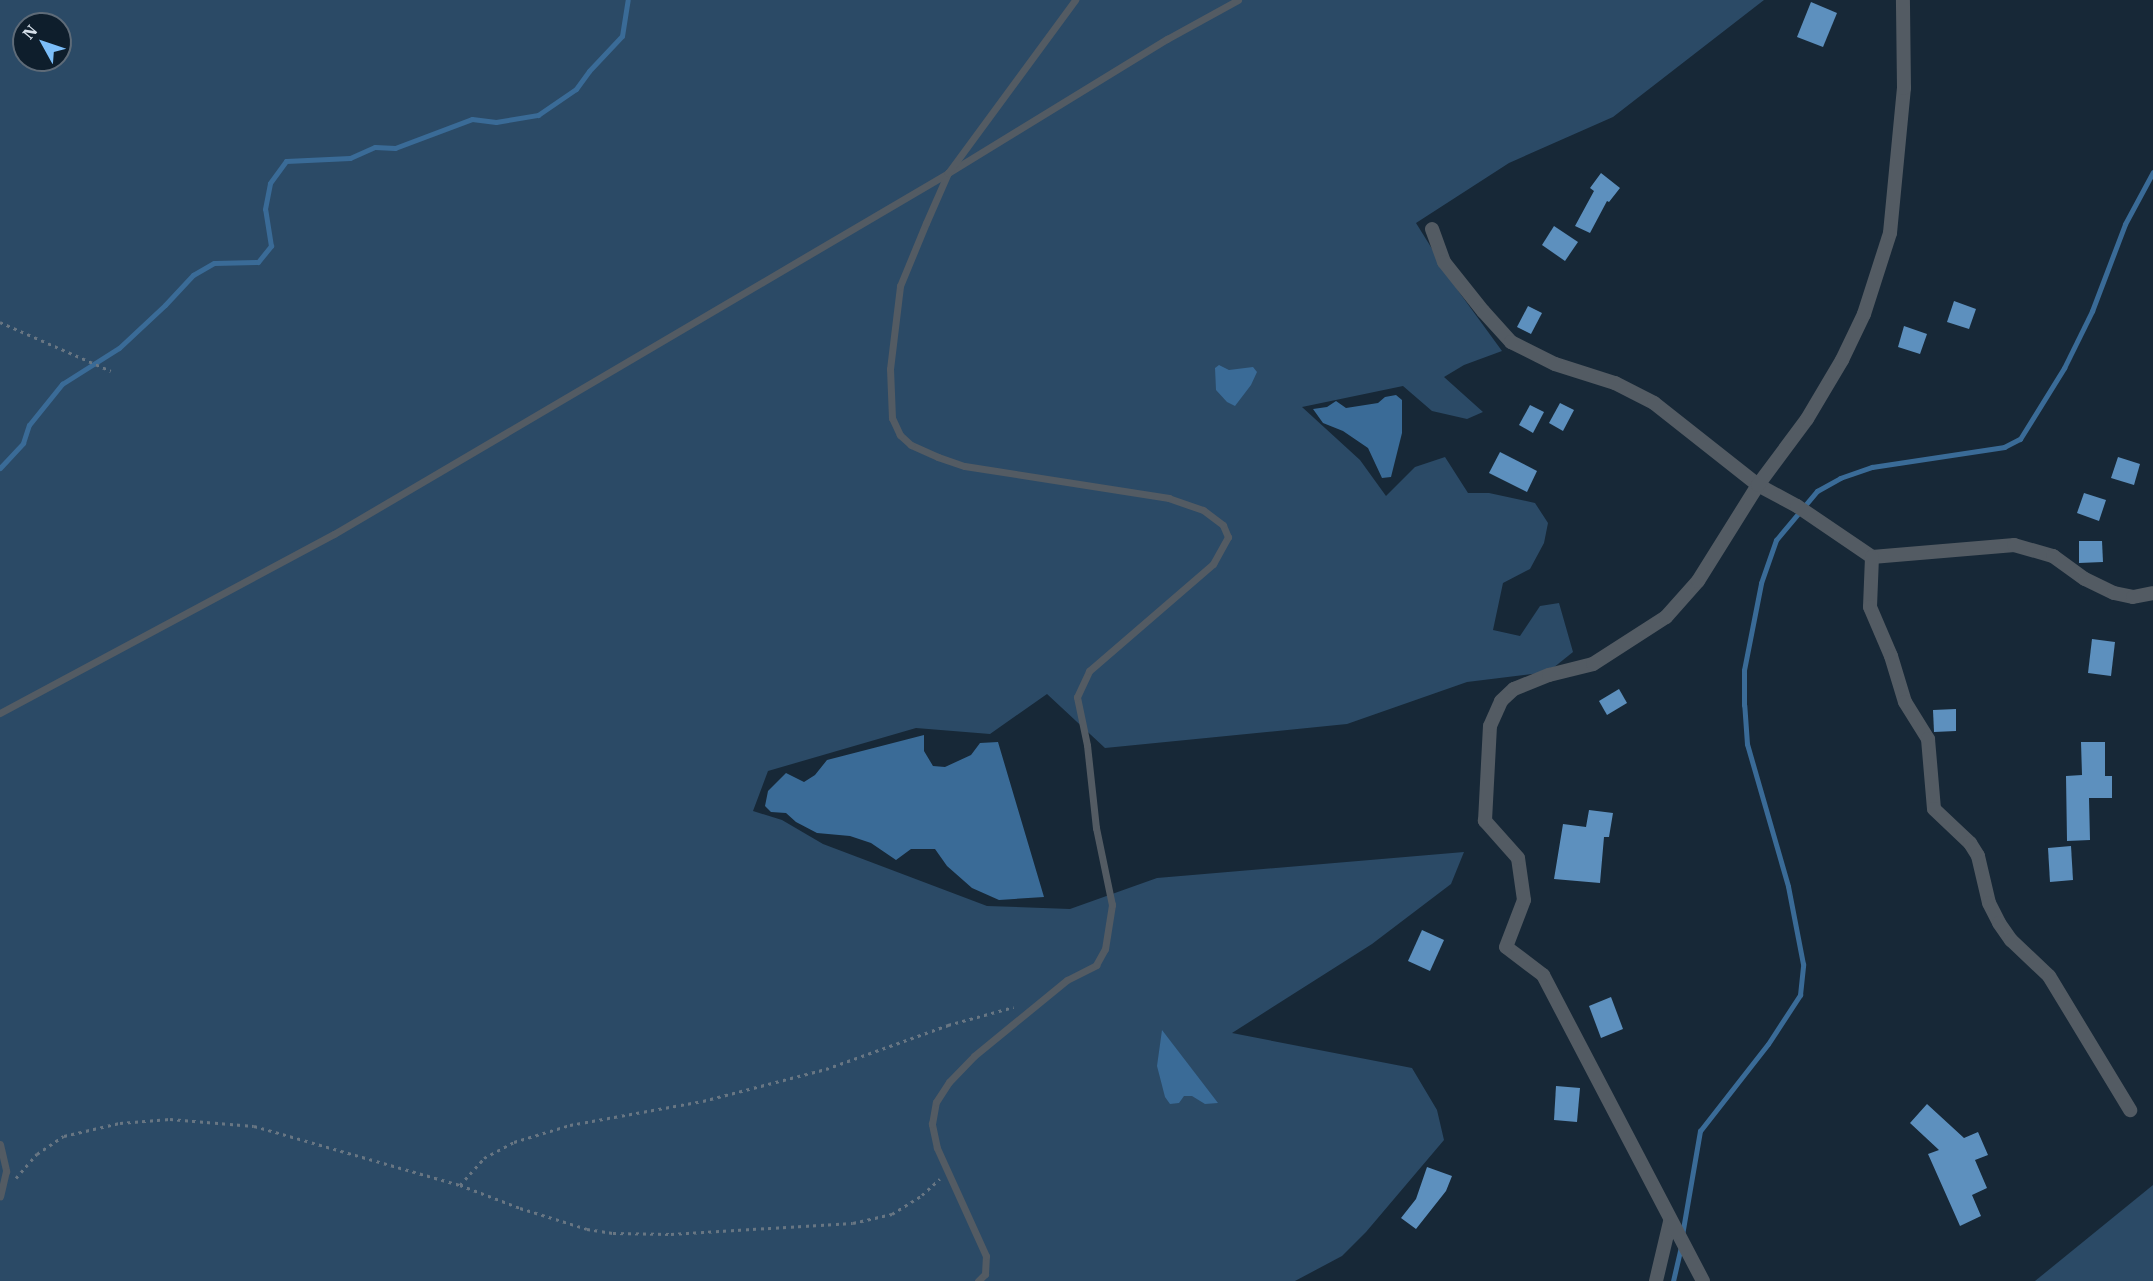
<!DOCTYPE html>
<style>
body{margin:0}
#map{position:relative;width:2153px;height:1281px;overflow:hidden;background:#172837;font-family:"IBM Plex Serif",serif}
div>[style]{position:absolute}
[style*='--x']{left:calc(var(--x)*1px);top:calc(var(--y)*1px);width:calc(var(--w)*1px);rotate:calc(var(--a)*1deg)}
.green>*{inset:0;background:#2b4a66}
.water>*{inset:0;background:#3a6b97}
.stream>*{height:5px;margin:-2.5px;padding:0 2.5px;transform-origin:2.5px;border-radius:2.5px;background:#3a6b97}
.building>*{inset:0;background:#5d90be}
.path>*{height:3px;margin-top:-1.5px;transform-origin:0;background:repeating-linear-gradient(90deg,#687683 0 3px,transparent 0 7.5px)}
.lane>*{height:7px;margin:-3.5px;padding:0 3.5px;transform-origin:3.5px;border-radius:3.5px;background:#535b63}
.street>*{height:14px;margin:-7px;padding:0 7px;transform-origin:7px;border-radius:7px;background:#535b63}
span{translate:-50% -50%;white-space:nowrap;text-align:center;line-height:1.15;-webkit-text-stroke:6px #0e1e2c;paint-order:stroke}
.north{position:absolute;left:12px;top:12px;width:60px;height:60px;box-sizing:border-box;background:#0e1e2c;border:2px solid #5e6b78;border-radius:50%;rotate:310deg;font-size:16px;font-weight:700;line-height:24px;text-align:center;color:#d5dfe9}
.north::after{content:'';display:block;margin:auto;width:21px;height:27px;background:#7cbef9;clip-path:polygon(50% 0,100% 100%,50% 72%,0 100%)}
</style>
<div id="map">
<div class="green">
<i style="clip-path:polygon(evenodd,0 0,1764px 0,1613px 117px,1509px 163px,1416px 223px,1459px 292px,1502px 351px,1464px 365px,1444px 377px,1483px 412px,1467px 419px,1432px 411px,1403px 386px,1302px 407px,1360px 460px,1386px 496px,1415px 467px,1445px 457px,1468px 493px,1489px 493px,1535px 503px,1548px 523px,1544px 543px,1530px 569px,1503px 583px,1493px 630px,1520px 636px,1540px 606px,1559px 603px,1573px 652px,1548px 672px,1467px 682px,1347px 724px,1105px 748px,1047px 694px,990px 734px,916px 728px,768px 771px,753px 811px,782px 820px,823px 844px,987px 906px,1070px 909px,1157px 878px,1464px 852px,1451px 884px,1372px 944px,1232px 1033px,1412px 1068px,1437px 1110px,1444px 1140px,1366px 1232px,1342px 1256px,1295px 1281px,0 1281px,0 0,24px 24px,60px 24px,60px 60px,24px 60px,24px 24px)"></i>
<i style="clip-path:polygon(2153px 1185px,2153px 1281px,2035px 1281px)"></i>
</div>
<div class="water">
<i style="clip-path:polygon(1219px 365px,1229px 370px,1253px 367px,1257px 372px,1251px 385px,1235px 406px,1227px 402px,1216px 390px,1215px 368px)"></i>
<i style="clip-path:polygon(1396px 395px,1402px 400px,1402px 433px,1391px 477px,1382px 478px,1368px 448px,1343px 431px,1323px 423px,1313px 409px,1327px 407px,1336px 401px,1346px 408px,1378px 403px,1385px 397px)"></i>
<i style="clip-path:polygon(924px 735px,924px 751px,933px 766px,945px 767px,971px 755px,980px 743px,998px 742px,1044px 897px,999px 900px,972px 888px,947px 866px,935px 849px,911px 849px,896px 860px,871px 843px,850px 836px,817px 833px,796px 822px,786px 813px,771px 812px,765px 806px,768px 791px,786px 773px,804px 782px,815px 775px,827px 760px)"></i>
<i style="clip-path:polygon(1162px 1030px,1218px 1103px,1205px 1104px,1192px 1096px,1184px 1096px,1179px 1103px,1170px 1104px,1165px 1097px,1157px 1066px)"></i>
</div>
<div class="stream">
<i style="--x:0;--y:468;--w:34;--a:-47"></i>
<i style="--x:23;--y:443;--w:19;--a:-72"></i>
<i style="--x:29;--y:425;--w:53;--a:-51.2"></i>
<i style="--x:62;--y:384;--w:67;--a:-32.3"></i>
<i style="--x:119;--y:348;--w:63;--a:-43.1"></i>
<i style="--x:165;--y:305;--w:41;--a:-47"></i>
<i style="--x:193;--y:275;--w:24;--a:-30"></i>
<i style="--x:214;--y:263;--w:44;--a:-1.3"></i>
<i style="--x:258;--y:262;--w:21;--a:-51"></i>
<i style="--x:271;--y:246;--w:37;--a:-99"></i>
<i style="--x:265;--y:209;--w:26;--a:-79"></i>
<i style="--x:270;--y:183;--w:27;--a:-54"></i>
<i style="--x:286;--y:161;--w:64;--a:-2.7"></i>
<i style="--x:350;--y:158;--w:27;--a:-24"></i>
<i style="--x:375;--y:147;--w:20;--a:3"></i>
<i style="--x:395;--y:148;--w:82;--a:-20.6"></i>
<i style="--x:472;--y:119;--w:24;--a:7"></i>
<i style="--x:496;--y:122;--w:43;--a:-9.5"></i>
<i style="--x:538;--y:115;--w:46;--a:-34.4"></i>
<i style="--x:576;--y:89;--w:22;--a:-54"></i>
<i style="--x:589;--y:71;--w:48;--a:-46.7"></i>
<i style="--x:622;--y:36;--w:36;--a:-81"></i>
<i style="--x:1682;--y:1235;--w:106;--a:-80.2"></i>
<i style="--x:1700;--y:1131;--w:110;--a:-52"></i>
<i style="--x:1768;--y:1044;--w:59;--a:-56.9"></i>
<i style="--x:1800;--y:995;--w:31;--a:-84"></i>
<i style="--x:1803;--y:964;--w:79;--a:-100.9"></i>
<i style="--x:1788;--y:886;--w:148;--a:-106.1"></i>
<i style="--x:1747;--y:744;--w:39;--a:-94"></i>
<i style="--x:1744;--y:705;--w:35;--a:-90"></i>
<i style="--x:1744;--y:670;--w:89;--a:-78.9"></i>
<i style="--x:1761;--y:583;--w:46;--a:-70.8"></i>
<i style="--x:1776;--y:540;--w:64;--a:-50.1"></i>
<i style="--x:1817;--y:491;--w:26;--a:-29"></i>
<i style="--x:1840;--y:478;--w:34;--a:-19"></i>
<i style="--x:1872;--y:467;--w:134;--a:-8.6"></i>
<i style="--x:2004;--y:447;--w:18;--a:-27"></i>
<i style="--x:2020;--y:439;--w:84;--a:-58.2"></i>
<i style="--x:2064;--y:368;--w:64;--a:-63.8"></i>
<i style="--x:2092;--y:311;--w:93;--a:-69.2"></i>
<i style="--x:2125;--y:224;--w:59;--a:-61.7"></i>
<i style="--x:1673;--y:1281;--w:37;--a:-77"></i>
</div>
<div class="building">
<i style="clip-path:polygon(1811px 2px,1837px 13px,1823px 47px,1797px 37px)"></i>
<i style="clip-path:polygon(1601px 173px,1620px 188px,1609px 202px,1607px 201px,1590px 233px,1575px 226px,1594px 191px,1590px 188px)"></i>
<i style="clip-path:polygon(1554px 226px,1578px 242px,1565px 261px,1542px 245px)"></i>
<i style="clip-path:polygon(1954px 301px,1976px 309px,1969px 329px,1947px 322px)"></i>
<i style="clip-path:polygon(1528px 306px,1542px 313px,1531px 334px,1517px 327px)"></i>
<i style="clip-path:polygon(1904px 326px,1927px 334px,1920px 354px,1898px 347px)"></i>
<i style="clip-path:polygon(1560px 403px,1574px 410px,1563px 431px,1549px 423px)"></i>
<i style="clip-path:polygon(1530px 405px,1544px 412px,1533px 433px,1519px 425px)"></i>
<i style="clip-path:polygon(1500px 452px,1537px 471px,1527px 492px,1489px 473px)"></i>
<i style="clip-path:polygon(2118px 457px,2140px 464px,2134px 485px,2111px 478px)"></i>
<i style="clip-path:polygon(2084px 493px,2106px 500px,2099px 521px,2077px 513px)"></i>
<i style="clip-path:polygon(2079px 541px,2102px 541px,2103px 562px,2079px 563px)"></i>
<i style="clip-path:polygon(2092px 639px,2115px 642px,2111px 676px,2088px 673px)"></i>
<i style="clip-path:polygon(1619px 689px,1627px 703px,1607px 715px,1599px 701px)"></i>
<i style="clip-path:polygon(1956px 709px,1956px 731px,1934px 732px,1933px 710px)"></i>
<i style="clip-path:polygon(2081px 742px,2105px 742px,2105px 776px,2112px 776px,2112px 798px,2089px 798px,2090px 840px,2067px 841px,2066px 776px,2082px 775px)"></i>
<i style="clip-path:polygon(1589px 810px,1613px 813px,1609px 837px,1604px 837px,1600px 883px,1554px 879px,1563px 824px,1586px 827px)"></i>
<i style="clip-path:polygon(2071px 846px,2073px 880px,2050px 882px,2048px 848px)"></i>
<i style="clip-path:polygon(1422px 930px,1444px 940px,1430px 971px,1408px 961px)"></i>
<i style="clip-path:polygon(1611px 997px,1623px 1029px,1601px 1038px,1589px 1006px)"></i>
<i style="clip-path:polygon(1556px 1086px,1580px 1088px,1577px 1122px,1554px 1120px)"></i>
<i style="clip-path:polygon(1927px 1104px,1964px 1138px,1978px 1132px,1988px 1155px,1975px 1160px,1987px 1188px,1972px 1195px,1981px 1216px,1960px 1226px,1928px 1154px,1939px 1150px,1910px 1123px)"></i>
<i style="clip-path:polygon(1427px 1167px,1452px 1176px,1446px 1191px,1416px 1229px,1401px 1218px,1416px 1199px)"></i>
</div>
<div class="path">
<i style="--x:0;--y:322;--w:121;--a:23.8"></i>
<i style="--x:16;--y:1178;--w:32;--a:-49"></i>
<i style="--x:37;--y:1154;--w:32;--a:-34"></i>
<i style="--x:64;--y:1136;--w:57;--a:-13.1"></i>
<i style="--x:120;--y:1123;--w:50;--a:-4.6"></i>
<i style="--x:170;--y:1119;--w:84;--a:4.8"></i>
<i style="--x:254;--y:1126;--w:214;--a:16"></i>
<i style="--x:460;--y:1185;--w:64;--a:21"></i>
<i style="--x:520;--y:1208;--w:70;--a:17.4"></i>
<i style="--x:587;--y:1229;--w:26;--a:9"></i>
<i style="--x:613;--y:1233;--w:58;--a:1"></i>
<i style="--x:671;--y:1234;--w:182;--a:-3.5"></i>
<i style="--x:853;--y:1223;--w:40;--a:-13"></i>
<i style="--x:892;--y:1214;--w:36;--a:-32"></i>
<i style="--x:922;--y:1195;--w:24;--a:-42"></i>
<i style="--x:460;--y:1185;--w:36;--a:-48"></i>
<i style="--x:484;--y:1158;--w:34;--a:-28"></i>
<i style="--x:514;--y:1142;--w:59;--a:-16.9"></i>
<i style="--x:570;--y:1125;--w:135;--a:-10.2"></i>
<i style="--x:703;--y:1101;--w:127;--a:-14.6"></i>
<i style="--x:826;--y:1069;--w:130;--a:-19.8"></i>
<i style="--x:948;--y:1025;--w:68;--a:-15.3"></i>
</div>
<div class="lane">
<i style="--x:0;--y:713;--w:379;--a:-28.2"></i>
<i style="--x:334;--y:534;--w:712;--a:-30.45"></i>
<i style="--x:948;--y:173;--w:257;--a:-31.5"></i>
<i style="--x:1167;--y:39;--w:81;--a:-28.8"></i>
<i style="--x:0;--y:1144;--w:28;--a:77"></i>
<i style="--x:6;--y:1171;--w:26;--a:103"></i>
<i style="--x:978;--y:1281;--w:10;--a:-45"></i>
<i style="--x:985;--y:1274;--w:18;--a:-87"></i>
<i style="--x:986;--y:1256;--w:119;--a:-114.4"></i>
<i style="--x:937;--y:1148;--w:25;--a:-102"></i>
<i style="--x:932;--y:1124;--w:22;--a:-80"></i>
<i style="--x:936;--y:1102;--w:24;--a:-57"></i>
<i style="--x:949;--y:1082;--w:36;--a:-46"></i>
<i style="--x:974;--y:1056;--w:120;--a:-39.3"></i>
<i style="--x:1067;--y:980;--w:33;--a:-27"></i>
<i style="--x:1096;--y:965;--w:18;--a:-61"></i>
<i style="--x:1105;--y:949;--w:45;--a:-81"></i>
<i style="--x:1112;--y:905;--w:79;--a:-101.7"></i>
<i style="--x:1096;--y:828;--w:83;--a:-96.2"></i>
<i style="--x:1087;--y:745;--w:49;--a:-101.8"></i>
<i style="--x:1077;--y:697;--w:29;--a:-65"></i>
<i style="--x:1089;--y:671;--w:164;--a:-40.8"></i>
<i style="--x:1213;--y:564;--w:31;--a:-61"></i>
<i style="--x:1228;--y:537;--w:13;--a:-113"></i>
<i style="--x:1223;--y:525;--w:25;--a:-143"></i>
<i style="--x:1203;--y:510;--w:36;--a:-161"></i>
<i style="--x:1169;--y:498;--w:207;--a:-171.1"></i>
<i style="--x:964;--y:466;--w:28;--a:-161"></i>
<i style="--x:938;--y:457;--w:30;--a:-156"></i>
<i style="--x:911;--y:445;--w:15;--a:-138"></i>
<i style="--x:900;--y:435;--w:19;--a:-115"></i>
<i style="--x:892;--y:418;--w:49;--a:-92.3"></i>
<i style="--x:890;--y:369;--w:84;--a:-83.1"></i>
<i style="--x:900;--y:286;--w:68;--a:-67.6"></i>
<i style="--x:926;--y:223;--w:55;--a:-66.3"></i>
<i style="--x:948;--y:173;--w:215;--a:-53.7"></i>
</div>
<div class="street">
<i style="--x:1432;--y:229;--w:35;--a:70"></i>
<i style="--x:1444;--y:262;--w:63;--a:51.5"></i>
<i style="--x:1483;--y:311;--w:42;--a:47.9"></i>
<i style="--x:1511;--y:342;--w:49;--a:26.6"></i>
<i style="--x:1555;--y:364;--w:63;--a:17.6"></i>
<i style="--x:1615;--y:383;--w:44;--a:27.1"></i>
<i style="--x:1654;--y:403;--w:132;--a:38.3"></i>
<i style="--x:1758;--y:485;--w:44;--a:28.3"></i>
<i style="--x:1797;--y:506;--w:91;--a:34.2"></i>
<i style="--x:1872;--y:557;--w:143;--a:-4.8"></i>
<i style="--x:2014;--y:545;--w:41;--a:15.8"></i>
<i style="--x:2053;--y:556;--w:39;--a:36"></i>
<i style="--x:2085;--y:579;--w:32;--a:26"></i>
<i style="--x:2114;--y:593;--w:19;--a:12"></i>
<i style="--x:2133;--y:597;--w:20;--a:-11"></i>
<i style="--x:1872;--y:557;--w:50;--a:92.3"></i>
<i style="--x:1870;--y:607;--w:53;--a:66.8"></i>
<i style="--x:1891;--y:656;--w:48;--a:73.1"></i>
<i style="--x:1905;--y:702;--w:44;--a:58.1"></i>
<i style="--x:1928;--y:739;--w:70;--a:85.1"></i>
<i style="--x:1934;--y:809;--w:50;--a:43.4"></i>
<i style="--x:1970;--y:843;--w:15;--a:58"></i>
<i style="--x:1978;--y:856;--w:48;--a:76.8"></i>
<i style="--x:1989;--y:903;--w:22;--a:63"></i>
<i style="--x:1999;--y:923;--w:21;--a:55"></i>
<i style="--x:2011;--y:940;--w:52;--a:43.5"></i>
<i style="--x:2049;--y:976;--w:157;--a:58.8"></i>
<i style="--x:1656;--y:1281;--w:61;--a:-76.7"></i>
<i style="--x:1703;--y:1281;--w:345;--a:-117.6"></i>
<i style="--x:1543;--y:975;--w:46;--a:-142.9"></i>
<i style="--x:1506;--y:947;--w:50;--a:-69"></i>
<i style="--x:1524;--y:900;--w:42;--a:-98.1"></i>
<i style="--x:1518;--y:858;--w:50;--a:-131.7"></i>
<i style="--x:1485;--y:821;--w:95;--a:-87"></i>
<i style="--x:1490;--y:726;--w:27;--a:-66"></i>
<i style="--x:1501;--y:701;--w:18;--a:-43"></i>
<i style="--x:1514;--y:689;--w:38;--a:-22"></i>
<i style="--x:1549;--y:675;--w:45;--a:-14"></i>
<i style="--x:1593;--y:664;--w:87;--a:-32.8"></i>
<i style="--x:1666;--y:617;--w:48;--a:-48.4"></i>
<i style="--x:1698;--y:581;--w:113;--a:-58"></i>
<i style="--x:1758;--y:485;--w:82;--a:-53.4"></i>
<i style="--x:1807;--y:419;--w:69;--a:-59.3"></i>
<i style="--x:1842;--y:360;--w:51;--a:-64.4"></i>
<i style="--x:1864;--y:314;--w:85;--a:-72.2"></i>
<i style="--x:1890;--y:233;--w:146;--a:-84.5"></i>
<i style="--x:1904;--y:88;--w:88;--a:-90.7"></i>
</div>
<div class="north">N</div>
</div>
